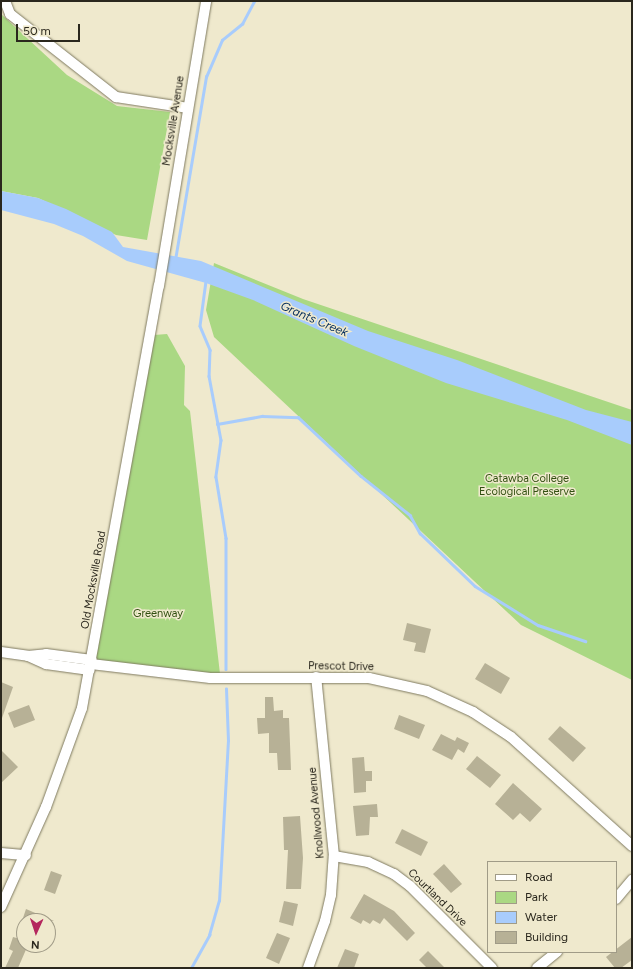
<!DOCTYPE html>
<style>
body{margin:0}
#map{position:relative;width:633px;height:969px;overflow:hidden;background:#efe9cd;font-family:Figtree,sans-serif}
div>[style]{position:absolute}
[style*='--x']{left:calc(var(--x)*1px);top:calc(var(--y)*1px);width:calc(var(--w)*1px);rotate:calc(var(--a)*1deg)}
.green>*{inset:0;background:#aad883}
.water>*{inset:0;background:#a8ccfc}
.stream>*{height:2.5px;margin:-1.25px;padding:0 1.25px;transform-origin:1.25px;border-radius:1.25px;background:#a8ccfc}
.building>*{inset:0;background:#b7b196}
.roads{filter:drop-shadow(0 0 1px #7f7a60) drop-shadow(0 0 1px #7f7a60)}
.minor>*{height:10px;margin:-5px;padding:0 5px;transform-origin:5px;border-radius:5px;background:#fff}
span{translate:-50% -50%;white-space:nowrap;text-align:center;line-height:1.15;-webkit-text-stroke:3px #efe9cd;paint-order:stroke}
.street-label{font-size:11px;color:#2a271d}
.park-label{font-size:11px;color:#325011}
.water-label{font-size:12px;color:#062f5f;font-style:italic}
.frame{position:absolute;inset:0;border:2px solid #2a271d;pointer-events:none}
.legend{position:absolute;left:487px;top:861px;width:130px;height:92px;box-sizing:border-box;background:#efe9cd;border:1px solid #a09b87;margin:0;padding:5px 7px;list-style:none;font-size:12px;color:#2a271d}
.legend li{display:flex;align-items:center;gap:8px;height:20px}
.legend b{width:20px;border:1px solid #a09b87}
.north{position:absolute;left:16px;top:913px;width:40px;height:40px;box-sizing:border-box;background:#efe9cd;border:1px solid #a09b87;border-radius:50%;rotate:183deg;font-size:11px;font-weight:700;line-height:16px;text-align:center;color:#2a271d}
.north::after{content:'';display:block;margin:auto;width:14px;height:18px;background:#b4275d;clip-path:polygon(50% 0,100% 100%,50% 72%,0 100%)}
.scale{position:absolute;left:16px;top:24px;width:64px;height:18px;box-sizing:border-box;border:2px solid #2a271d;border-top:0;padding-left:5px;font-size:12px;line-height:14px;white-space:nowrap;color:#2a271d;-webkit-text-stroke:3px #efe9cd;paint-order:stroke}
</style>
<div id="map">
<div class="green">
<i style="clip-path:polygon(1px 14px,67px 75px,117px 106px,170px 112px,147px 240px,116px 235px,38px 198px,1px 191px)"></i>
<i style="clip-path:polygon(214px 263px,303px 299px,632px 410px,632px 680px,521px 625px,214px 337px,206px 310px)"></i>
<i style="clip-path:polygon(167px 334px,185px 366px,184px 405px,190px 411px,220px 674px,94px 662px,154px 335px)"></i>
</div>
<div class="water">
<i style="clip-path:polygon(1px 191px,38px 198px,66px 209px,112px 232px,123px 247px,201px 261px,368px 331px,457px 360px,586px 410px,632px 422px,632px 445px,567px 420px,446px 383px,354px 346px,253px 300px,206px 283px,127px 261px,83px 236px,54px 224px,1px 210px)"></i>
</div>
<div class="stream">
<i style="--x:175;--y:260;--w:186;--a:-80.4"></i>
<i style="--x:206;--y:77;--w:40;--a:-66.6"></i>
<i style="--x:222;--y:40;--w:26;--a:-39"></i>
<i style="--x:242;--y:24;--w:26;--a:-62"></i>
<i style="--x:206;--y:281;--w:45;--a:97.6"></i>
<i style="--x:200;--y:326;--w:26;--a:67"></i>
<i style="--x:210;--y:350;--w:26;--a:92"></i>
<i style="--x:209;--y:376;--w:65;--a:79.4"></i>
<i style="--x:221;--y:440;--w:37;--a:98"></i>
<i style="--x:216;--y:477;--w:62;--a:80.7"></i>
<i style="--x:226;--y:538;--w:131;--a:90"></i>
<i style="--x:217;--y:424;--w:46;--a:-10.1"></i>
<i style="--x:262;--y:416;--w:36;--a:2"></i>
<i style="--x:298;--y:417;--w:86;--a:43.1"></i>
<i style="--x:361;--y:476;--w:63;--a:38.5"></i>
<i style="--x:410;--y:515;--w:21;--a:61"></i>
<i style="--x:420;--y:533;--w:76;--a:43.9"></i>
<i style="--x:475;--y:586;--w:74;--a:31.8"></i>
<i style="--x:538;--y:625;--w:50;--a:18.8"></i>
<i style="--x:191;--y:968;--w:38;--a:-61"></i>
<i style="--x:209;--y:935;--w:35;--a:-74"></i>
<i style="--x:219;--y:901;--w:160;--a:-86.8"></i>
<i style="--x:228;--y:741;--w:52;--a:-92.2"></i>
</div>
<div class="building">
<i style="clip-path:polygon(407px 623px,431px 629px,425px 653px,414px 651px,416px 643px,403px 640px)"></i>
<i style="clip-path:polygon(485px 663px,510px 678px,501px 694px,475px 679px)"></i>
<i style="clip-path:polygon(1px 682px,13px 687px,2px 718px,1px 718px)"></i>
<i style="clip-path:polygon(265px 697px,273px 697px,274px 711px,283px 710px,283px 718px,289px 718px,291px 770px,278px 770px,277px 753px,269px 753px,269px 733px,258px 734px,257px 718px,265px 718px)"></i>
<i style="clip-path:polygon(29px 705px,35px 720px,14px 728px,8px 713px)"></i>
<i style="clip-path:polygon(399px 715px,425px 725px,419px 739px,394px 729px)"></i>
<i style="clip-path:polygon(560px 726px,586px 748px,573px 762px,548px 739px)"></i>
<i style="clip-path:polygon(441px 734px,455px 741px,457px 737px,469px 743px,464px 753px,458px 749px,452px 760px,432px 750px)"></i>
<i style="clip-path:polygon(1px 750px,18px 767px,1px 783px)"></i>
<i style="clip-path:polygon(477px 756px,501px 775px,490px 788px,466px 769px)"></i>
<i style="clip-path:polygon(364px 757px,365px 771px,372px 771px,372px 781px,366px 781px,366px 792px,354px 793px,352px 758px)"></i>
<i style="clip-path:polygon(513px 783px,542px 809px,530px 822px,520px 813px,513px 820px,495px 804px)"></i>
<i style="clip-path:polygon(377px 804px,378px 817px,370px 817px,369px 835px,356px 836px,353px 806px)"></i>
<i style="clip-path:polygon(300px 816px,303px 858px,301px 889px,286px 889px,288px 850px,284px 850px,283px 817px)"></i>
<i style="clip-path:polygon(402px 829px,428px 842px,421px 856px,395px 843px)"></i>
<i style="clip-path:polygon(444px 864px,462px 884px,451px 893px,433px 874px)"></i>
<i style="clip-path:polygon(51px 871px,62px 875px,55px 894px,44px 890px)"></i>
<i style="clip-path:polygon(364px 894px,394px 911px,415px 933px,407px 941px,384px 918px,380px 924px,373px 920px,370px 924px,363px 920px,361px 924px,350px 918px)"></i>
<i style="clip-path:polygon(284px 901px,298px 904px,293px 926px,279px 922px)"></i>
<i style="clip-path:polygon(26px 909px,54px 921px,22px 921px)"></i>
<i style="clip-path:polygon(277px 933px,290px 938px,279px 964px,266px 958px)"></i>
<i style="clip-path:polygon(13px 937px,24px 940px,24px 945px,28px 945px,18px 968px,5px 968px,13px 951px,9px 949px)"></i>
<i style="clip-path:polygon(632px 937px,632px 960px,621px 968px,615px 968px,606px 957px)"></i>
<i style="clip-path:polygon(345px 949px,359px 954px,354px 968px,337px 968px)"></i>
<i style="clip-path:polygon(428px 951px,445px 968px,427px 968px,419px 960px)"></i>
</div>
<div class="roads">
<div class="minor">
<i style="--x:5;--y:1;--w:14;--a:69"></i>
<i style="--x:10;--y:14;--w:135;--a:38.1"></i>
<i style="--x:116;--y:97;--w:73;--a:8.7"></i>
<i style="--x:1;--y:652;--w:27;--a:8"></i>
<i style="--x:28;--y:656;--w:18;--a:-6"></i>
<i style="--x:46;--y:654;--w:46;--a:7.4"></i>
<i style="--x:28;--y:656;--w:20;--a:24"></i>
<i style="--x:46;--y:664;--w:44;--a:7.8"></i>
<i style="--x:91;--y:664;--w:120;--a:6.7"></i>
<i style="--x:210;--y:678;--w:159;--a:0"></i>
<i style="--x:369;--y:678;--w:59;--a:12.6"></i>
<i style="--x:427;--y:691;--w:51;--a:24.5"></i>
<i style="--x:473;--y:712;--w:45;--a:33.3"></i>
<i style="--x:511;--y:737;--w:163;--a:42"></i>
<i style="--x:1;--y:853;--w:25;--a:5"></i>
<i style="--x:334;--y:856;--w:35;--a:10"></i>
<i style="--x:368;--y:862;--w:29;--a:25"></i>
<i style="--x:394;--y:874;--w:20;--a:37"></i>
<i style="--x:410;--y:886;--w:116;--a:45"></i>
<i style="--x:616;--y:899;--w:25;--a:-50"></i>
<i style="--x:1;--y:907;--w:110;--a:-65.8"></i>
<i style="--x:46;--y:807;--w:105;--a:-70"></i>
<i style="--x:82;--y:708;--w:429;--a:-79.7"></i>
<i style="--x:159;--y:286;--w:289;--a:-80.6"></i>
<i style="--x:308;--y:968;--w:50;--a:-70.1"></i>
<i style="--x:325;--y:921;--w:27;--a:-77"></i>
<i style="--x:331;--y:895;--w:39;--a:-86"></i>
<i style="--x:334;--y:856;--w:180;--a:-95.7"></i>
<i style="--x:537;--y:968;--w:26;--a:-39"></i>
</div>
</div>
<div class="street-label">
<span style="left:174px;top:121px;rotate:-81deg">Mocksville Avenue</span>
<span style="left:94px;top:580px;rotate:-80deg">Old Mocksville Road</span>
<span style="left:341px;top:667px;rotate:1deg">Prescot Drive</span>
<span style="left:317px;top:813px;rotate:-95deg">Knollwood Avenue</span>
<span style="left:437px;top:898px;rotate:44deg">Courtland Drive</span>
</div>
<div class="park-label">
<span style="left:527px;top:486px">Catawba College<br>Ecological Preserve</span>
<span style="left:158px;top:614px">Greenway</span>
</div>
<div class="water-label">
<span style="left:314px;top:320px;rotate:23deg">Grants Creek</span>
</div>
<div class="frame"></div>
<ul class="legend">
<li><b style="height:5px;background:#fff"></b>Road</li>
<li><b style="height:11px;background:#aad883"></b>Park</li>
<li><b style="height:11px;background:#a8ccfc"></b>Water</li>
<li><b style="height:11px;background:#b7b196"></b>Building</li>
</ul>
<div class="north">N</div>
<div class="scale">50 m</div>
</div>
